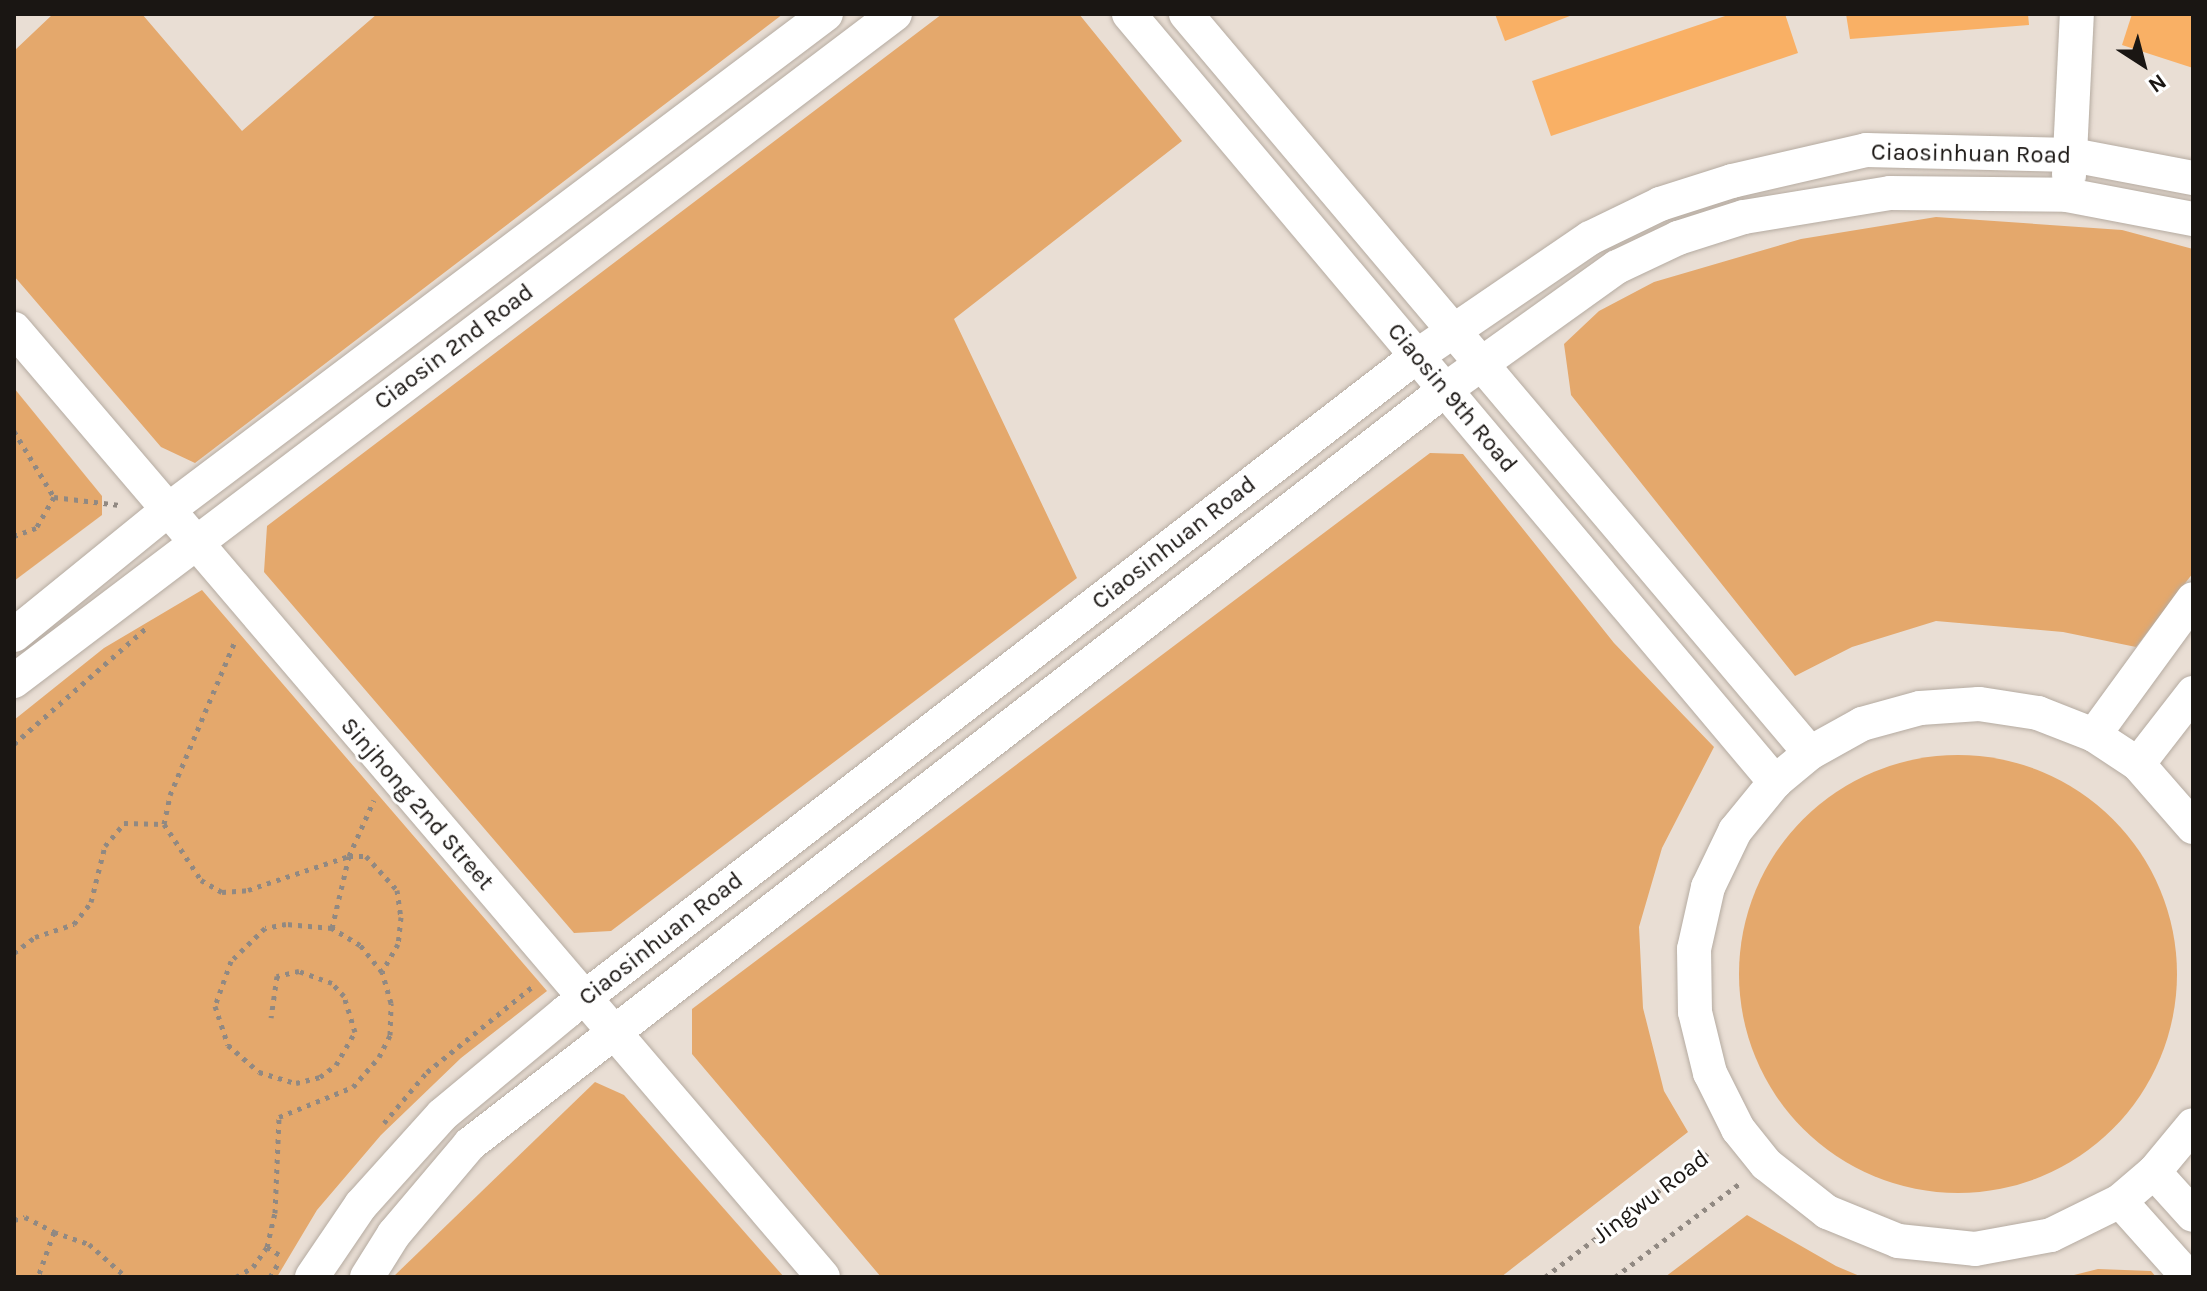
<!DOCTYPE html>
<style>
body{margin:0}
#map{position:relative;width:2207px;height:1291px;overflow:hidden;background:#e9ded4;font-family:Karla,sans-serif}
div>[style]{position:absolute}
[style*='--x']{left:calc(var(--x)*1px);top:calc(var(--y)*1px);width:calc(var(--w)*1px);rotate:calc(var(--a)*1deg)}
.green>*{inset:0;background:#e4a86c}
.round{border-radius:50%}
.building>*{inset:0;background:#f9b065}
.path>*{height:5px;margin-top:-2.5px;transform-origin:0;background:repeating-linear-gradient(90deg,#918982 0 4px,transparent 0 10px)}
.roads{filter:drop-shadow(0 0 2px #b5aba1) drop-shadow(0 0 2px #b5aba1)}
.minor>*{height:34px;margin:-17px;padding:0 17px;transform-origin:17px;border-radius:17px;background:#fff}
span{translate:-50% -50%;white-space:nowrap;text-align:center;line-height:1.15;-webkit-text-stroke:6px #fff;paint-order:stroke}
.street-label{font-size:24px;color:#1a1613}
.frame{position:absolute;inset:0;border:16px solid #1a1613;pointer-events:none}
.north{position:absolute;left:2103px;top:24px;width:80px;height:80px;-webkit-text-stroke:6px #fff;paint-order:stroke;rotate:144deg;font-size:22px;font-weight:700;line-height:32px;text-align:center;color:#1a1613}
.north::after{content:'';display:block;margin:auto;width:28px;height:36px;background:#1a1613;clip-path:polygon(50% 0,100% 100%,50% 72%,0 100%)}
</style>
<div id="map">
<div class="green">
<i style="clip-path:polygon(53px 14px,142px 14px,242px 131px,377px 14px,783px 14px,195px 463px,161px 447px,14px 276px,14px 51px)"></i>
<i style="clip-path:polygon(942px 14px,1079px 14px,1182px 141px,954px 319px,1077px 578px,611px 931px,574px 933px,264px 572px,267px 526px)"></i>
<i style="clip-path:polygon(1936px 217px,2122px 230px,2193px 249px,2193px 573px,2136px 647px,2063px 632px,1936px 621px,1852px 647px,1795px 676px,1571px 395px,1564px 344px,1599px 311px,1654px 282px,1801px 239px)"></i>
<i style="clip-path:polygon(14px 388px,102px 496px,102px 515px,14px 581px)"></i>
<i style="clip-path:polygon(1430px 453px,1463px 454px,1614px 643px,1714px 747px,1662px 848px,1639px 927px,1643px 1008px,1664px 1091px,1688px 1132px,1501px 1277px,881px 1277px,692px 1054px,692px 1009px)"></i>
<i style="clip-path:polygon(202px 590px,547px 991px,461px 1058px,381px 1135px,317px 1210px,277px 1277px,14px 1277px,14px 720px,104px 648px)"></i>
<i class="round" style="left:1739px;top:755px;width:438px;height:438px"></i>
<i style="clip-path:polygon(595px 1082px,624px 1095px,784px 1277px,393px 1277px)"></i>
<i style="clip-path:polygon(1747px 1215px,1836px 1266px,1862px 1277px,1665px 1277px)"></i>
<i style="clip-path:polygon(2098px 1269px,2151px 1271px,2156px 1277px,2066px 1277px)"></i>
</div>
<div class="building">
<i style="clip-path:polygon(1495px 14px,1575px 14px,1505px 41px)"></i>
<i style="clip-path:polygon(1731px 14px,1785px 14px,1798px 53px,1551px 136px,1532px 81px)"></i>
<i style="clip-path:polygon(1846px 14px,2028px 14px,2029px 25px,1850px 39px)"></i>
<i style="clip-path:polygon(2132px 14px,2193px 14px,2193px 68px,2122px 45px)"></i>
</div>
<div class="path">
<i style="--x:14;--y:431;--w:77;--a:58.8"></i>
<i style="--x:54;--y:497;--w:36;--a:120"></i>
<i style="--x:36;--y:528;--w:23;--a:160"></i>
<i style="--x:54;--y:497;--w:66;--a:6.9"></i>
<i style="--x:14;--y:744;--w:176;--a:-41.3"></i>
<i style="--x:164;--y:824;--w:30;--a:-78"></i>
<i style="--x:170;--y:795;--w:167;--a:-67.1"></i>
<i style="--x:332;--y:928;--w:74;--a:-76.7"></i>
<i style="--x:349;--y:856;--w:61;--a:-65.9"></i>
<i style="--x:14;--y:953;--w:26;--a:-37"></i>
<i style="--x:35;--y:937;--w:41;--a:-18.4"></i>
<i style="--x:74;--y:924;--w:28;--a:-52"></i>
<i style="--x:91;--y:902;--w:58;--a:-76"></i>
<i style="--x:105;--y:846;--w:30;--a:-50"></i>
<i style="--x:124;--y:823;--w:40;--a:1.4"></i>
<i style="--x:164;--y:824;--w:67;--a:56.5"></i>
<i style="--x:201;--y:880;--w:24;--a:30"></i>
<i style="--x:222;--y:892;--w:26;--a:-4"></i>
<i style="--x:248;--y:890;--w:107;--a:-18.6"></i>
<i style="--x:349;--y:856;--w:17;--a:0"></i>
<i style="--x:366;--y:856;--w:46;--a:47.6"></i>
<i style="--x:397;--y:890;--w:27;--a:82"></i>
<i style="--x:401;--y:917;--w:27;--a:96"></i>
<i style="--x:398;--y:944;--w:32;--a:120"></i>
<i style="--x:384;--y:1123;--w:67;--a:-49.9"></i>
<i style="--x:427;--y:1072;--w:135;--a:-39"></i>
<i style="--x:14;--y:1220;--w:11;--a:-15"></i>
<i style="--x:25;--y:1217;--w:33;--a:27"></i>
<i style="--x:54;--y:1232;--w:48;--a:109.6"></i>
<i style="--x:54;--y:1232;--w:37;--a:19"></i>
<i style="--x:89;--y:1244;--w:50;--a:41.7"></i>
<i style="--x:267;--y:1247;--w:19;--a:32"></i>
<i style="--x:236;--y:1277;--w:20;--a:-30"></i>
<i style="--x:253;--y:1267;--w:24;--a:-55"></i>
<i style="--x:267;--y:1247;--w:35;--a:-77"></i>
<i style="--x:275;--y:1213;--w:96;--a:-87.6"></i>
<i style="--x:279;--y:1117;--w:80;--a:-22.1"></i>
<i style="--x:353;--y:1087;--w:40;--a:-49"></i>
<i style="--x:379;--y:1057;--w:25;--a:-63"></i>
<i style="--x:390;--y:1035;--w:32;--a:-88"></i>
<i style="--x:391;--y:1003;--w:32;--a:-106"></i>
<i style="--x:382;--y:972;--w:35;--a:-129"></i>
<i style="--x:360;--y:945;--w:33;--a:-149"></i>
<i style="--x:332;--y:928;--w:46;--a:-175"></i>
<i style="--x:286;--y:924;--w:21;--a:169"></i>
<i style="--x:265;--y:928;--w:47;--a:135.9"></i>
<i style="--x:231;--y:961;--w:48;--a:109.6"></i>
<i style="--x:215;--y:1006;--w:41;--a:71.6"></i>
<i style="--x:228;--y:1045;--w:41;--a:41.1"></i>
<i style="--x:259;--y:1072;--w:39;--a:17"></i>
<i style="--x:296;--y:1083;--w:25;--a:-14"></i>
<i style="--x:320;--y:1077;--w:20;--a:-37"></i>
<i style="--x:336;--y:1065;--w:38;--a:-60"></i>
<i style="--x:355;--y:1032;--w:38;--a:-107"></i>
<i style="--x:344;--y:996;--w:18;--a:-133"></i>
<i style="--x:332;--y:983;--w:35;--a:-160"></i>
<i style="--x:299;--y:971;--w:23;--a:167"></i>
<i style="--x:277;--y:976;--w:42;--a:98.1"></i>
<i style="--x:270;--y:1277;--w:17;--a:-59"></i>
<i style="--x:1545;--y:1277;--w:208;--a:-37.2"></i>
<i style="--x:1615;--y:1277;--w:155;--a:-36.9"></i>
</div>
<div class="roads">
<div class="minor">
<i style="--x:1129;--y:14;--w:1004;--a:49.93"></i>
<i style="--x:1186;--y:14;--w:967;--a:49.82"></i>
<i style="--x:2069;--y:175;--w:161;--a:-87.2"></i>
<i style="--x:14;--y:329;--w:1246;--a:49.52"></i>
<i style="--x:14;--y:635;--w:198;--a:-39.1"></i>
<i style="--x:168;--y:510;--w:824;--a:-37.01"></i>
<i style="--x:14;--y:681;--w:1105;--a:-37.13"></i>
<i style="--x:2094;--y:735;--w:168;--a:-53.9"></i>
<i style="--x:2138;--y:764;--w:90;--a:-52.2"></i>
<i style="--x:2193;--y:827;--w:84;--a:-131.1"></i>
<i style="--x:2138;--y:764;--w:53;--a:-146.6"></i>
<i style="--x:2094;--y:735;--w:60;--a:-158.6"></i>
<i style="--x:2038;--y:713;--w:60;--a:-171.3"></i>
<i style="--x:1979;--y:704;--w:59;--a:176.1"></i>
<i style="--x:1920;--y:708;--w:60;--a:164.6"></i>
<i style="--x:1862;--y:724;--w:60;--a:150.9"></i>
<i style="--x:1810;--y:753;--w:45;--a:140.4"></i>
<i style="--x:1775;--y:782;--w:63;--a:129.2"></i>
<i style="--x:1735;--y:831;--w:62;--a:115.7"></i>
<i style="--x:1708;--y:887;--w:64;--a:102.7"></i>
<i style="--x:1694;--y:949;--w:63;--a:89.1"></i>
<i style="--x:1695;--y:1012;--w:63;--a:76.2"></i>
<i style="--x:1710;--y:1073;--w:63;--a:63.4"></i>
<i style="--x:1738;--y:1129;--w:45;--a:51.3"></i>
<i style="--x:1766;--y:1164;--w:78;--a:38.2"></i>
<i style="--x:1827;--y:1212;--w:77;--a:22.2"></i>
<i style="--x:1898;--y:1241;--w:77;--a:5.9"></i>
<i style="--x:1975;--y:1249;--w:77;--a:-10.4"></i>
<i style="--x:2051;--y:1235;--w:77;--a:-26.2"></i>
<i style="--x:2120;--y:1201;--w:45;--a:-40.5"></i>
<i style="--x:2154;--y:1172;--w:61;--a:-50.3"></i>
<i style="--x:2154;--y:1172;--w:58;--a:47.8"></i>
<i style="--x:2120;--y:1201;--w:102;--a:48.2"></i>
<i style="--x:312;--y:1277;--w:87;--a:-55.8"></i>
<i style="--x:361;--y:1205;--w:121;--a:-48"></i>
<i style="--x:442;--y:1115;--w:161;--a:-39.7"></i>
<i style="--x:566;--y:1012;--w:1074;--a:-37.63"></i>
<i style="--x:1417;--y:356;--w:209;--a:-34.3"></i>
<i style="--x:1590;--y:238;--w:78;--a:-25.9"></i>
<i style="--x:1660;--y:204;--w:76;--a:-17.7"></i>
<i style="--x:1732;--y:181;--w:138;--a:-13"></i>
<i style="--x:1866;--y:150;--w:206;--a:1.4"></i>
<i style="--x:2072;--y:155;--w:123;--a:10.8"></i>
<i style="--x:367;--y:1277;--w:51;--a:-57.9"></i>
<i style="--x:394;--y:1234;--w:118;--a:-49.8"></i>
<i style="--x:470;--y:1144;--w:1233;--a:-37.72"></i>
<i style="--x:1445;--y:390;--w:211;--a:-35.6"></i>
<i style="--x:1617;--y:267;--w:68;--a:-25.4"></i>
<i style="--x:1678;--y:238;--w:69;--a:-17.7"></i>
<i style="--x:1744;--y:217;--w:148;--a:-9.3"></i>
<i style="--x:1890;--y:193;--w:177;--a:0.6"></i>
<i style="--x:2067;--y:195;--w:128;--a:10.8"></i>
</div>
</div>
<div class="street-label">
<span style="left:1971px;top:154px;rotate:1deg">Ciaosinhuan Road</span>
<span style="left:454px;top:347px;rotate:-37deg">Ciaosin 2nd Road</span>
<span style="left:1452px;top:398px;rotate:50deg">Ciaosin 9th Road</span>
<span style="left:1174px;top:543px;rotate:-38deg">Ciaosinhuan Road</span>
<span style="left:417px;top:804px;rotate:49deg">Sinjhong 2nd Street</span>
<span style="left:661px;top:939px;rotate:-38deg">Ciaosinhuan Road</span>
<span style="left:1651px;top:1197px;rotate:-37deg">Jingwu Road</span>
</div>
<div class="frame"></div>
<div class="north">N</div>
</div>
